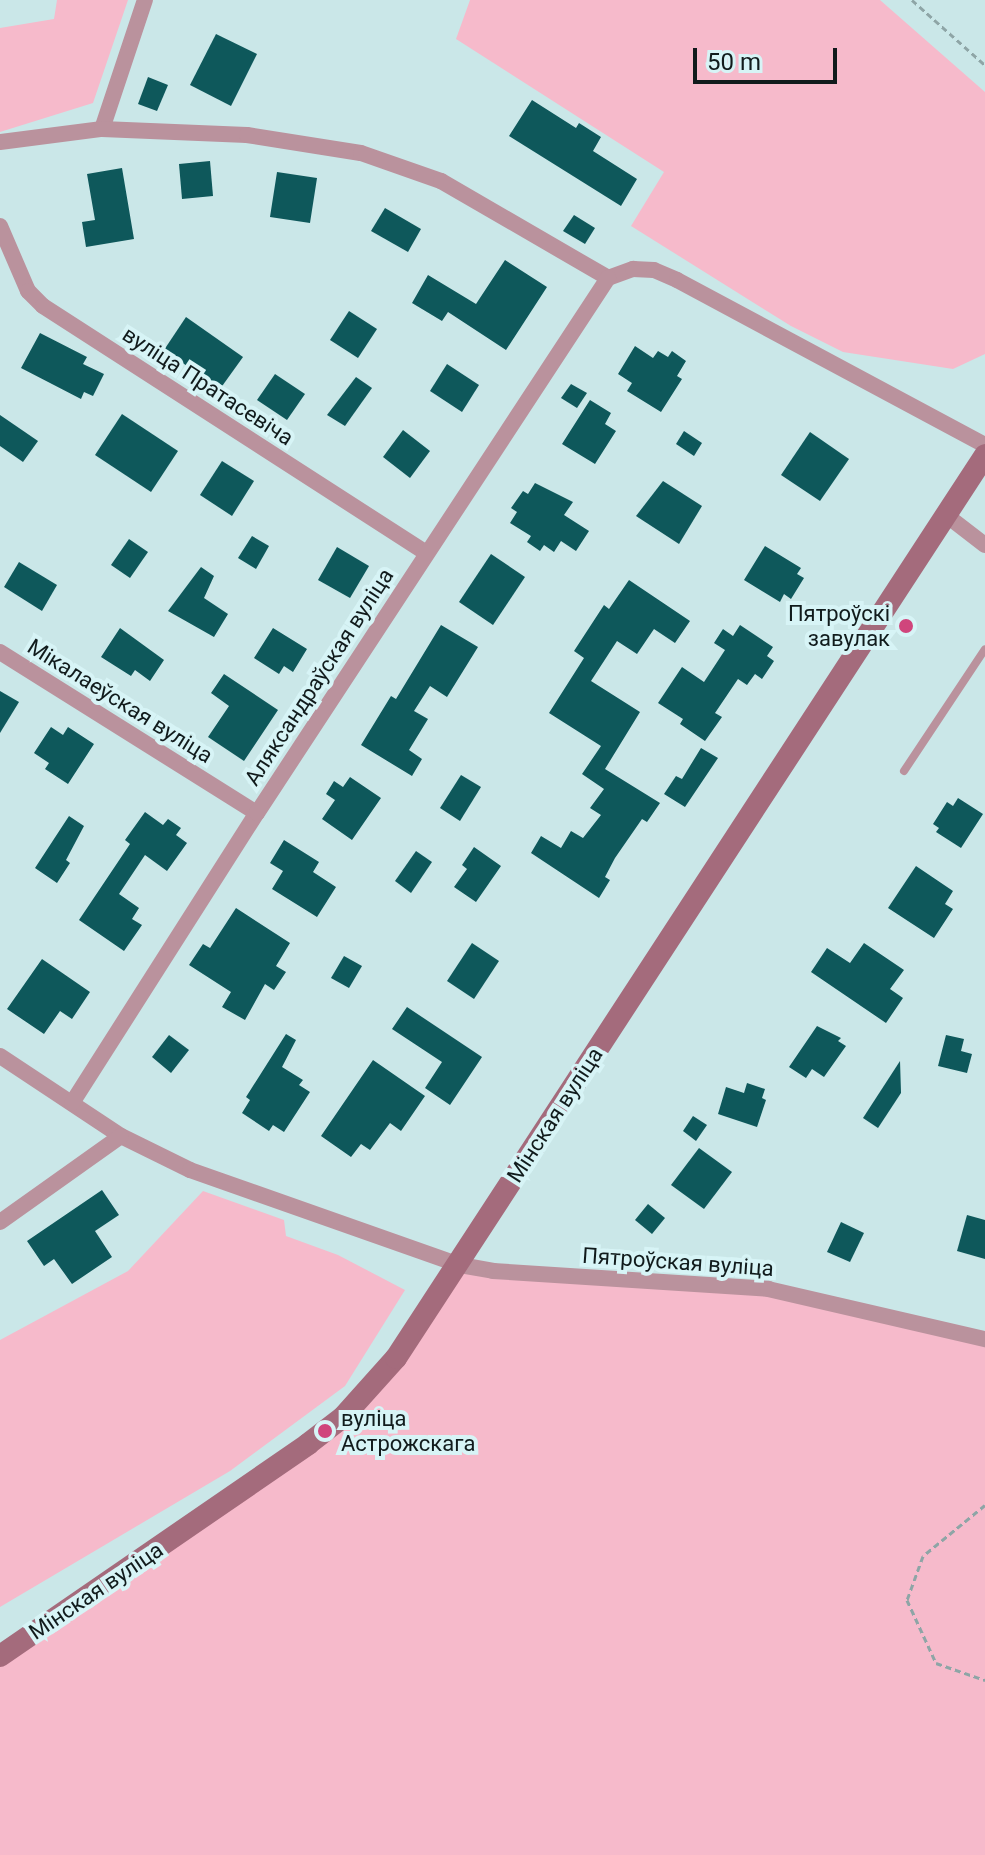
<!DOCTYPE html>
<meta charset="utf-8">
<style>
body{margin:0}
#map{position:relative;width:985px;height:1855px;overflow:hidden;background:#cae7e8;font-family:Roboto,sans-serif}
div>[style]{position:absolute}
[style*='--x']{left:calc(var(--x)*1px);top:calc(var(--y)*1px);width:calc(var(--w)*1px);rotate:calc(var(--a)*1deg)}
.green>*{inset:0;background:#f6bacb}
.building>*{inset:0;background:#0e585b}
.path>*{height:3px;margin-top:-1.5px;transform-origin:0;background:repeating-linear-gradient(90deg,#8ea5a6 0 6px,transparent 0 10px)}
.service>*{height:8px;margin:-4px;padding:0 4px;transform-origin:4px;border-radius:4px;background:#ba929d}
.minor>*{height:16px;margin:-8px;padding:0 8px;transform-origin:8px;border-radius:8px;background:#ba929d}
.secondary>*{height:22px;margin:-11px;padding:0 11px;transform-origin:11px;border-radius:11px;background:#a46b7c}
.dots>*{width:22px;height:22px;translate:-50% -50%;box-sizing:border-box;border:4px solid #d7f4f6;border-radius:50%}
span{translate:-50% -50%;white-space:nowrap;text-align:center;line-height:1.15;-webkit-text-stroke:8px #d7f4f6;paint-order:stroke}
.street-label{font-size:22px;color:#111b1c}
.poi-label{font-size:22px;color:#111b1c}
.right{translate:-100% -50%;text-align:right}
.left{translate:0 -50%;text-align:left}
.scale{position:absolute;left:693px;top:48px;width:144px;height:36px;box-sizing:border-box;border:4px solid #111b1c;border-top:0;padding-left:10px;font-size:24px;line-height:28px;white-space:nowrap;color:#111b1c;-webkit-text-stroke:6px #d7f4f6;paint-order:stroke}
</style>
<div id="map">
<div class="green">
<i style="clip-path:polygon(57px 0,128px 0,93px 103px,0 132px,0 28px,54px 19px)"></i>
<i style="clip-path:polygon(470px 0,880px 0,985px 92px,985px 354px,953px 369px,843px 352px,791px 326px,631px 226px,664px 172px,456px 39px)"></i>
<i style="clip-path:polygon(203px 1191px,284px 1220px,286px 1236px,338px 1255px,405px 1290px,345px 1386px,230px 1471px,0 1607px,0 1340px,128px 1271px)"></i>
<i style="clip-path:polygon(460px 1265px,743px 1286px,985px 1339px,985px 1855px,0 1855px,0 1656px,343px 1417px)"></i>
</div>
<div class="building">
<i style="clip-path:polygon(216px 34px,257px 54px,231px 106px,190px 85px)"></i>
<i style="clip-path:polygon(148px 77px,168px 85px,157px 111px,138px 104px)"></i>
<i style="clip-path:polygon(532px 100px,576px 128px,579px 123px,601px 137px,593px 151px,637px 179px,621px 206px,509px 136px)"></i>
<i style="clip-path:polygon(210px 161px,213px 196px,182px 199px,179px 164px)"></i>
<i style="clip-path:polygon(122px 168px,134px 239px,86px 247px,82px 222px,95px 220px,87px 174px)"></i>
<i style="clip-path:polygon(277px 172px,317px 178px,310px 223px,270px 217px)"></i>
<i style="clip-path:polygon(385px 208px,421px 229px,408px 252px,371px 231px)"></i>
<i style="clip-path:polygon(574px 215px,595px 228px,585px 244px,563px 231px)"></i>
<i style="clip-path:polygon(505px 260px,547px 287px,506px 350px,448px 312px,442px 321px,412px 303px,428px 275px,476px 304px)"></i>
<i style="clip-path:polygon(349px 311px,377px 329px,358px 358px,330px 340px)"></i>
<i style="clip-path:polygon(186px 317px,243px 357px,220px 389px,164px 350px)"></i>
<i style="clip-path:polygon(40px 333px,87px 357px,83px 364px,104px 374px,93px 396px,84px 392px,81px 399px,21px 368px)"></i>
<i style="clip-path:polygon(635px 346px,653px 358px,658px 351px,668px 357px,672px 351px,686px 361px,677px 376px,682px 379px,661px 412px,627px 391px,632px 383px,618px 374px)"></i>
<i style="clip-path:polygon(447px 364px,479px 385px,462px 412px,430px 391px)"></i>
<i style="clip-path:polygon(275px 374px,305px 394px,287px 420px,257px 400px)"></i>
<i style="clip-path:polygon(356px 377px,372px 388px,345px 426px,327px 415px)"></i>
<i style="clip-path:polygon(571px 384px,587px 393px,577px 408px,561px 398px)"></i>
<i style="clip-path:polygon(590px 400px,611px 413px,605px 424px,616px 431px,595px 464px,562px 444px)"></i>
<i style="clip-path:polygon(122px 414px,178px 451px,151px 492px,95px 455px)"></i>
<i style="clip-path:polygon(0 415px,38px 441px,23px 462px,0 446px)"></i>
<i style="clip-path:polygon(403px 430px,430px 451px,410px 478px,383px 457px)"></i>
<i style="clip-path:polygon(684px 431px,702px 443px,694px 456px,676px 444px)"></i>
<i style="clip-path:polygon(810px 432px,849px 459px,820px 501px,781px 475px)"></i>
<i style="clip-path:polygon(222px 461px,254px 481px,232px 516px,200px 495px)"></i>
<i style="clip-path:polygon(663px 481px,702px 506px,679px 544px,636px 516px)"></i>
<i style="clip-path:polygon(535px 483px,573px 502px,564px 515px,589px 531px,576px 551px,561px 541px,554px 552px,544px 545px,540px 551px,527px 542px,531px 536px,510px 523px,517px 512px,511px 508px,523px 491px,528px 494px)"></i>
<i style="clip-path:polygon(252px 536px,269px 546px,256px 569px,238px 558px)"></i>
<i style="clip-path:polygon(129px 539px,148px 552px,130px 578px,111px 565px)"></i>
<i style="clip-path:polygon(765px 546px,801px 568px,797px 574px,804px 578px,791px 599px,784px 594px,780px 602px,744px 580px)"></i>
<i style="clip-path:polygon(337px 547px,369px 566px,350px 598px,318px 580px)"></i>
<i style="clip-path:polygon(491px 554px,525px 577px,493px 625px,459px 602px)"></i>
<i style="clip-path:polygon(19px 562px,57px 585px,42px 611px,4px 587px)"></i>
<i style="clip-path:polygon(201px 567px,214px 576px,204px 598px,228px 614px,214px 637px,168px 611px)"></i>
<i style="clip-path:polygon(629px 580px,690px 621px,675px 643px,654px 629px,637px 654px,617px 641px,591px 681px,640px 712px,605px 769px,660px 803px,647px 822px,642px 819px,615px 858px,605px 877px,610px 880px,599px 898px,531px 853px,541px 836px,561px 848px,571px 831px,583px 838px,601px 815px,590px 808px,604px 789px,582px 774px,601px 746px,549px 713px,584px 658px,574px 651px,604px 605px,609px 609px)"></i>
<i style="clip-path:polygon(441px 625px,478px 647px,447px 697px,430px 686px,414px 711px,428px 719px,409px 750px,422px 759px,412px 776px,361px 745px,391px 696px,396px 699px)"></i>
<i style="clip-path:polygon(740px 625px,773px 647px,767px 656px,774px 661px,762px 679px,755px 674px,747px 685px,738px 679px,715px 713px,722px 717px,705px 741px,680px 724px,683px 719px,658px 703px,682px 667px,704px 682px,725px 650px,714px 643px,723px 629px,733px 636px)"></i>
<i style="clip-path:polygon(120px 628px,164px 660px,150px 681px,135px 670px,131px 676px,101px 657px)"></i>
<i style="clip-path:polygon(273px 628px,307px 649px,293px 672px,284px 666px,279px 674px,254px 658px)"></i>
<i style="clip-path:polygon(224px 674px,278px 710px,244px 761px,208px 737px,229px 706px,211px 693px)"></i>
<i style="clip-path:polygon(0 691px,19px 702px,0 733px)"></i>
<i style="clip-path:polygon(51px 727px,63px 735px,68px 727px,94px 744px,68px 784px,45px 769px,49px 763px,34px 753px)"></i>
<i style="clip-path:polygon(701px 748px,718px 758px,685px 807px,664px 794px,676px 776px,682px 779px)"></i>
<i style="clip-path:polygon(461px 775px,481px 787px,460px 821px,440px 808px)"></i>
<i style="clip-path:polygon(350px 777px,381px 798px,352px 840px,322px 819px,335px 800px,326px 794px,334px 781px,343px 787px)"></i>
<i style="clip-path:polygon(958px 798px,983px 814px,961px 848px,936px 832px,939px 828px,933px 824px,947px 802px,953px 806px)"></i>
<i style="clip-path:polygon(145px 812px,163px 825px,168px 819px,181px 828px,176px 835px,187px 843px,167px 871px,145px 855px,119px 894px,139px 908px,132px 919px,142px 925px,124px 951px,79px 920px,130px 844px,125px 840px)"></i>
<i style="clip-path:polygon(69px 816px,84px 826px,66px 860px,70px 863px,57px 883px,35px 868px)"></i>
<i style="clip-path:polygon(284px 840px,319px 862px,313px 872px,336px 887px,317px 917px,272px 889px,283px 871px,270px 863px)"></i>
<i style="clip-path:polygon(474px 847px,501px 866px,476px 902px,454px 887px,467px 869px,462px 865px)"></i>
<i style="clip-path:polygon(416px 851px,432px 862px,411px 893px,395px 881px)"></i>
<i style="clip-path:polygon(916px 866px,953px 891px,945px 904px,953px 909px,934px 938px,888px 908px)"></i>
<i style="clip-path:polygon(236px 908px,290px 943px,276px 966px,286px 972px,274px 990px,265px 984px,245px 1020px,222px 1007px,231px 992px,189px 965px,203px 944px,210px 948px)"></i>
<i style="clip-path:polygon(472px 943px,499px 961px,474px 999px,447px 981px)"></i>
<i style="clip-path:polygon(864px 943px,904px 970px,890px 989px,903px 998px,886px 1023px,811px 972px,827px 948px,850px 963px)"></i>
<i style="clip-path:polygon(344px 956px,362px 966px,349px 988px,331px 978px)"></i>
<i style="clip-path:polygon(42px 959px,90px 992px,72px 1019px,60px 1011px,44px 1034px,7px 1009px)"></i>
<i style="clip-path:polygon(407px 1007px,482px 1057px,450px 1105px,425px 1088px,442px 1062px,392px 1029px)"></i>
<i style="clip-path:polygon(817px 1026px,841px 1038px,838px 1041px,846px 1046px,824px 1077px,812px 1069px,806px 1078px,789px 1067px)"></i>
<i style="clip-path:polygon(286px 1034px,296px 1040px,282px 1067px,303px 1080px,299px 1085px,310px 1092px,284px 1132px,273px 1125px,269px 1131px,242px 1113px,250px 1100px,246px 1097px)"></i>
<i style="clip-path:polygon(169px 1035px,189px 1050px,171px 1073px,152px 1057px)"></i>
<i style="clip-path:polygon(946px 1035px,964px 1039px,961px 1051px,972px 1054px,967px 1073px,938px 1066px)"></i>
<i style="clip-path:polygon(373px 1060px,425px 1096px,401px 1131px,390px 1123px,370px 1150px,361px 1144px,351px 1157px,321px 1136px)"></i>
<i style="clip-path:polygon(900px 1061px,901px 1093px,878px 1128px,863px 1118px)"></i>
<i style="clip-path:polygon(747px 1083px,765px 1089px,762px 1098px,766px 1100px,757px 1127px,718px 1114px,726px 1087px,744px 1093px)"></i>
<i style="clip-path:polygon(693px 1116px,707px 1125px,696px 1141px,683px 1131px)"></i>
<i style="clip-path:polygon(699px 1148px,732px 1172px,704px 1209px,671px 1185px)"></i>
<i style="clip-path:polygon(102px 1190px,119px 1215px,95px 1231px,112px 1257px,72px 1284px,54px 1259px,44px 1266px,27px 1241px)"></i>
<i style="clip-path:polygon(648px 1204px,665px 1218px,652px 1234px,635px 1220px)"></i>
<i style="clip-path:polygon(967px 1215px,985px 1220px,985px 1259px,957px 1251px)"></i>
<i style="clip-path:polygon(841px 1222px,864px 1233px,850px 1262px,827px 1252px)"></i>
</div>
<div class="path">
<i style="--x:912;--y:0;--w:98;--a:41.7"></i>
<i style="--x:985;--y:1505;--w:80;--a:140.6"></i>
<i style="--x:923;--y:1556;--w:47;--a:110"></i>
<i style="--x:907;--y:1600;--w:69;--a:65.3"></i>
<i style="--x:936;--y:1663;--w:52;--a:19.1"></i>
</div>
<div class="service">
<i style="--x:904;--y:771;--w:146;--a:-56.4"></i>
</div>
<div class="minor">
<i style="--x:102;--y:129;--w:136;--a:-71.6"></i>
<i style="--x:0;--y:142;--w:103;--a:-7.3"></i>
<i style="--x:102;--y:129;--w:145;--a:2.4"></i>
<i style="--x:247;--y:135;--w:115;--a:9"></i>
<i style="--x:361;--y:153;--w:85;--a:19.3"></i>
<i style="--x:441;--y:181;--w:193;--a:30.1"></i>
<i style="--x:0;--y:226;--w:71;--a:66.7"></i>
<i style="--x:28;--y:291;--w:21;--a:45"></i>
<i style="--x:43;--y:306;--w:456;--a:32.8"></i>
<i style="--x:608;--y:278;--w:27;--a:-20"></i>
<i style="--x:633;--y:269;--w:21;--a:3"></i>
<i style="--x:654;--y:270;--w:25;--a:23"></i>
<i style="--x:677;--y:280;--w:349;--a:28.2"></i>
<i style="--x:946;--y:515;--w:49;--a:37.6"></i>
<i style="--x:0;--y:652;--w:303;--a:32.1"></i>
<i style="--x:0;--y:1056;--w:145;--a:33.5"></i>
<i style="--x:121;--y:1136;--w:77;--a:26.2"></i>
<i style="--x:190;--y:1170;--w:286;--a:19.4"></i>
<i style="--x:460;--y:1265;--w:34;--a:10"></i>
<i style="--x:493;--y:1271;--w:276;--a:3.7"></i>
<i style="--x:768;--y:1289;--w:223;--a:13"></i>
<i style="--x:72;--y:1103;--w:344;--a:-57.5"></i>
<i style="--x:257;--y:813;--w:640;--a:-56.73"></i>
<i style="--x:0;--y:1222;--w:148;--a:-35.4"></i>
</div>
<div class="secondary">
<i style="--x:0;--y:1656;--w:374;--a:-34.5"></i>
<i style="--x:308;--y:1444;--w:44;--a:-37.6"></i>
<i style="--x:343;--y:1417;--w:79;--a:-48.1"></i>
<i style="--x:396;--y:1358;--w:1078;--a:-56.88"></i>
</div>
<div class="dots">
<i style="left:906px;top:626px;background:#d0457c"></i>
<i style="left:325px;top:1431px;background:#d0457c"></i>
</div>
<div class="street-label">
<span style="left:208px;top:386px;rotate:33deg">вуліца Пратасевіча</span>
<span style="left:319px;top:677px;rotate:-57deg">Аляксандраўская вуліца</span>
<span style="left:120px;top:701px;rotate:32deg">Мікалаеўская вуліца</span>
<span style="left:555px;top:1115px;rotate:-57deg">Мінская вуліца</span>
<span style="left:678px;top:1262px;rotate:4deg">Пятроўская вуліца</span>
<span style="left:96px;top:1591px;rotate:-34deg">Мінская вуліца</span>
</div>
<div class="poi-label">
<span class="right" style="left:890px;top:626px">Пятроўскі<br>завулак</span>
<span class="left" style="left:341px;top:1431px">вуліца<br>Астрожскага</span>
</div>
<div class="scale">50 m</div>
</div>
